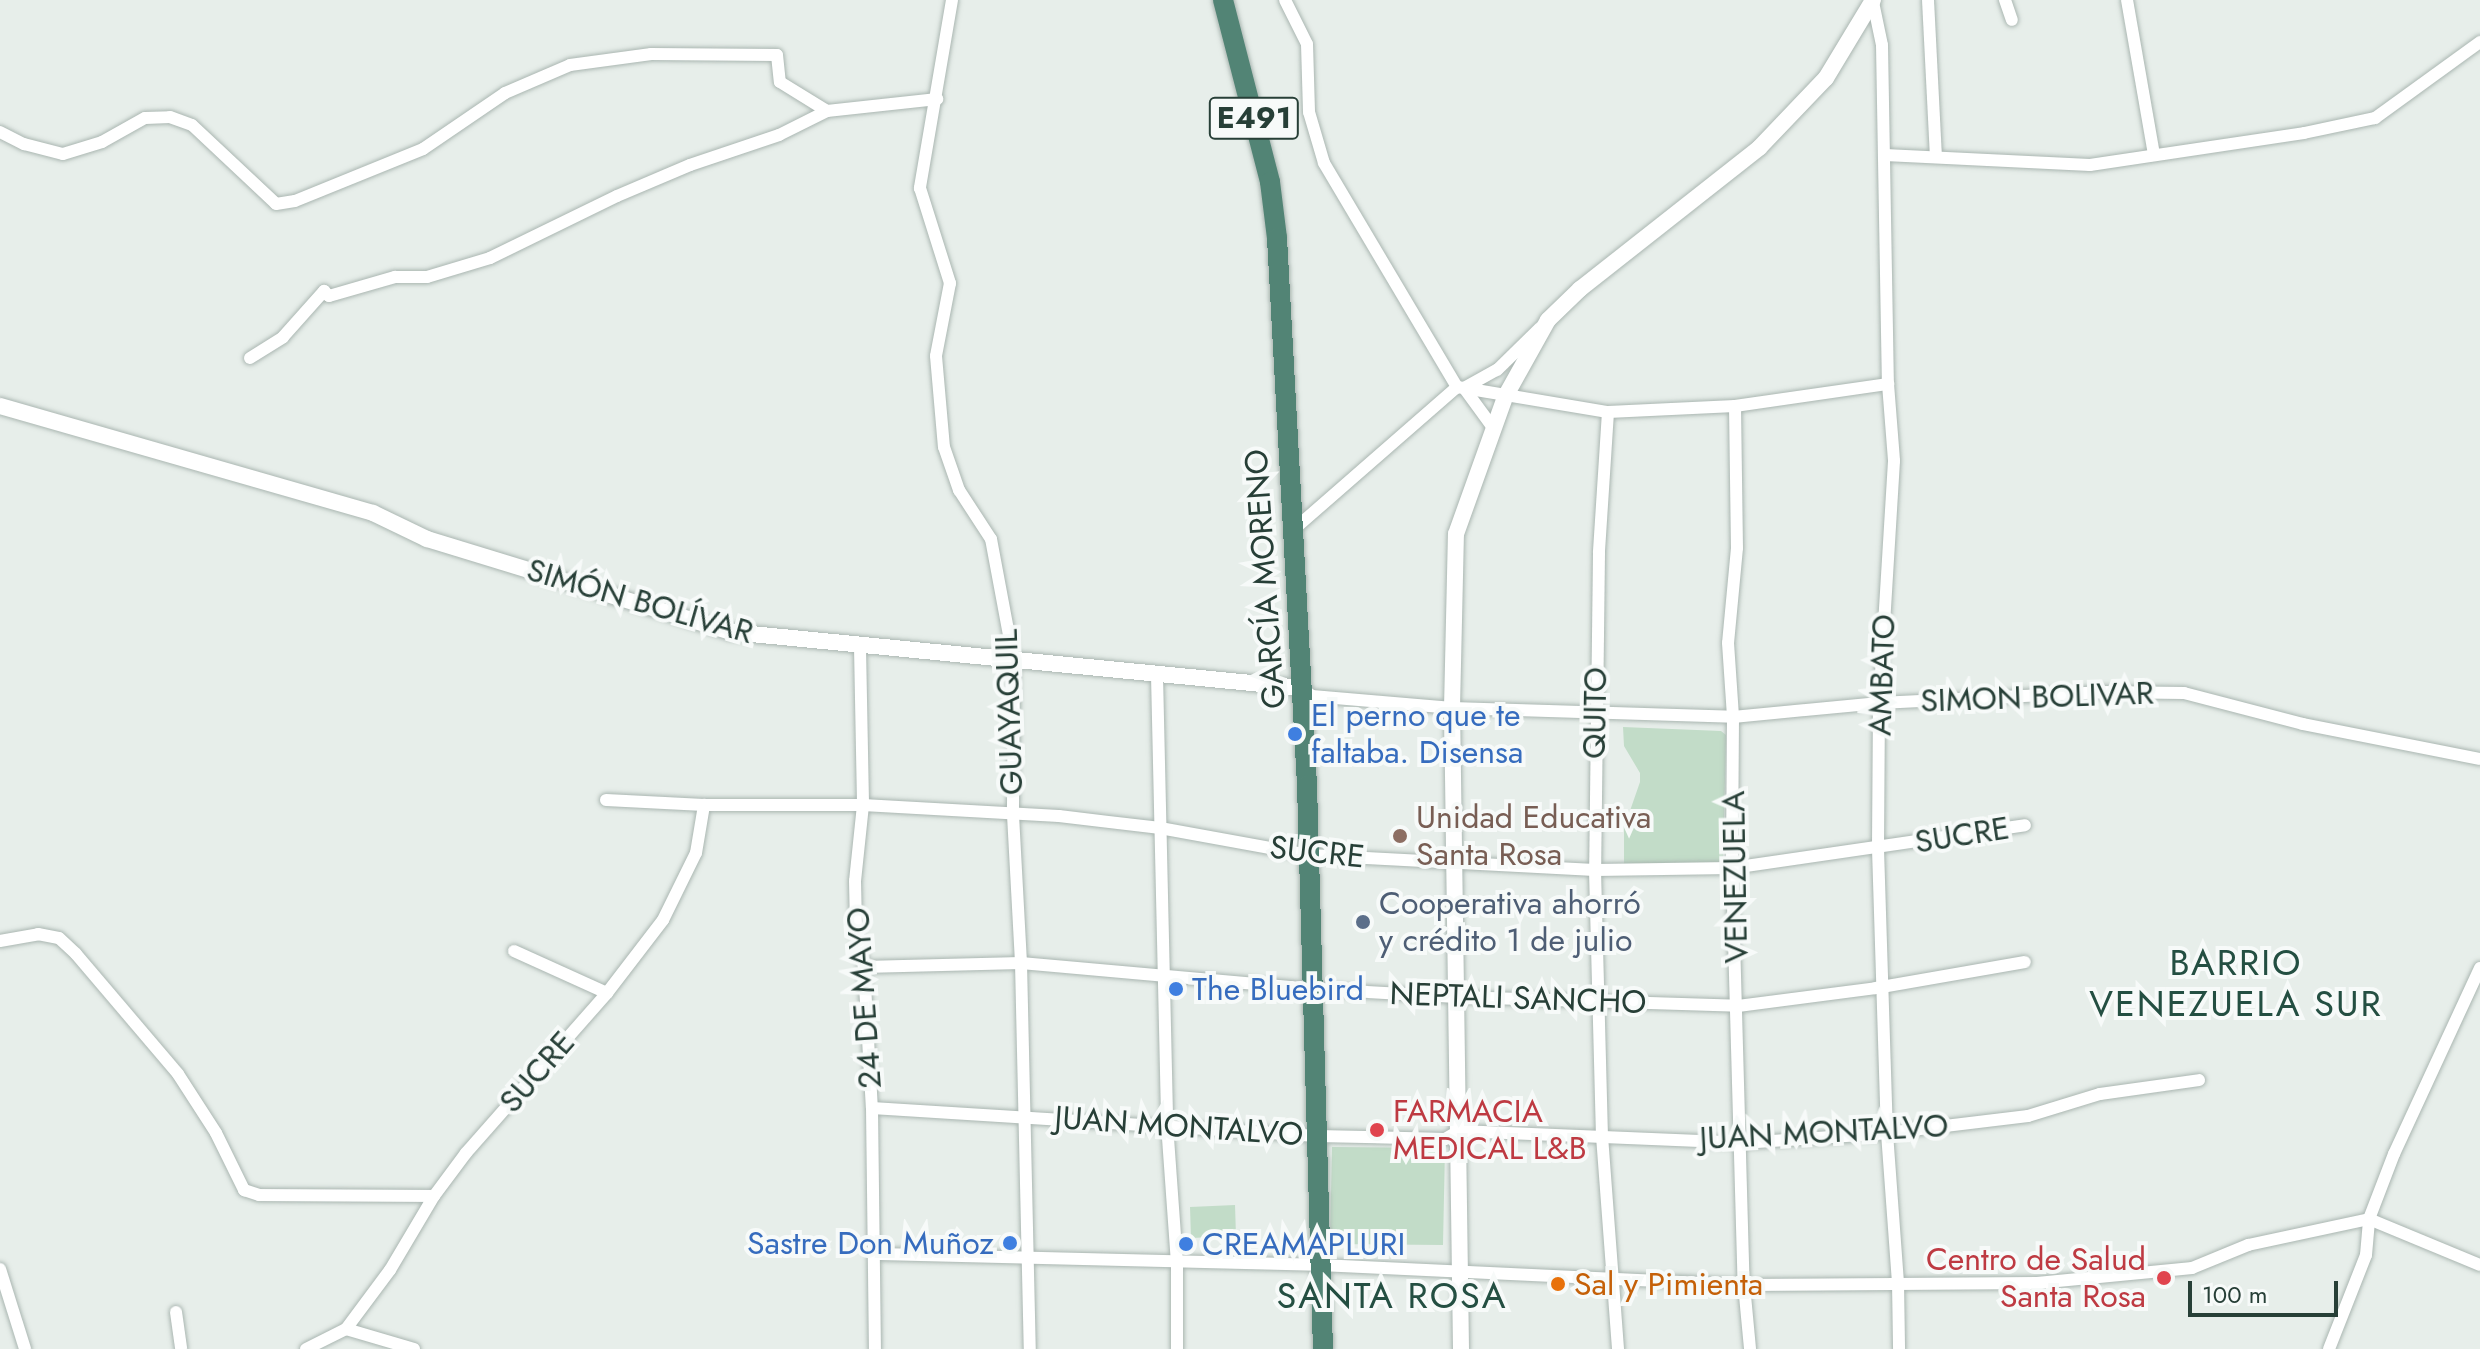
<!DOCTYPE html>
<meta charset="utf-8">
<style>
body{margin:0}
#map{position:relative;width:2480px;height:1349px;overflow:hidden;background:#e7eeea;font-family:Jost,sans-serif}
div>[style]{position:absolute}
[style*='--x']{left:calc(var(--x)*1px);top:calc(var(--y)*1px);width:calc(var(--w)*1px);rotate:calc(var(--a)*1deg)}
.green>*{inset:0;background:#c2dcc8}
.roads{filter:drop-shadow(0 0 2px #aab6b1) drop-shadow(0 0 2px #aab6b1)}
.minor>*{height:12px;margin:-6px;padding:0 6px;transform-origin:6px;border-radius:6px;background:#fff}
.tertiary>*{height:16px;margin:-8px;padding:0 8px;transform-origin:8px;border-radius:8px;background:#fff}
.trunk>*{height:20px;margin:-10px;padding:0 10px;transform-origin:10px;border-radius:10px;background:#528475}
.dots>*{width:22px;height:22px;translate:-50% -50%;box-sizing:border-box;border:4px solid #f7faf9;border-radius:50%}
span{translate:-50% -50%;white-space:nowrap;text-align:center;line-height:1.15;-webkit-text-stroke:8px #f7faf9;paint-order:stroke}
.shield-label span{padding:2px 6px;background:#f7faf9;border:2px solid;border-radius:6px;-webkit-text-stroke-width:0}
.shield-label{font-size:30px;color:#273f37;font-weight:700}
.street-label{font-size:32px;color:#273f37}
.shop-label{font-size:32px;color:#366cbe}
.left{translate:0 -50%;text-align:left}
.right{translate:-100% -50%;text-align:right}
.education-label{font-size:32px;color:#785e54}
.service-label{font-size:32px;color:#4e5e75}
.health-label{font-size:32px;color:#be3a42}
.food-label{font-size:32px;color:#c56008}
.quarter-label{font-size:36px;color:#244f42;letter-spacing:2px}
.scale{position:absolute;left:2188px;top:1281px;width:150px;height:36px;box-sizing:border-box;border:4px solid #273f37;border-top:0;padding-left:10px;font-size:24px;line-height:28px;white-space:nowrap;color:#273f37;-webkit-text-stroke:6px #f7faf9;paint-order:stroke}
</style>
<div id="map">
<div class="green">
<i style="clip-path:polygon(1623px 727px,1721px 731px,1726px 735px,1723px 863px,1624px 865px,1624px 828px,1640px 782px,1640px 773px,1624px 746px)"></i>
<i style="clip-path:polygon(1332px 1147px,1445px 1148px,1443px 1245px,1330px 1244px)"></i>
<i style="clip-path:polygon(1235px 1205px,1236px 1236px,1191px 1238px,1190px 1207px)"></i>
</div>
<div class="roads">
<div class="minor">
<i style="--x:952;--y:0;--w:191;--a:99.7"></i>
<i style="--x:920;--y:188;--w:100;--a:72.5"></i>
<i style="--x:950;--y:283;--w:74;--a:100.9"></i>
<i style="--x:936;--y:356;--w:91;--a:85"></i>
<i style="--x:944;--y:447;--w:46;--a:70.8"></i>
<i style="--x:959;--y:490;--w:59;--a:56.9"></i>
<i style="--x:991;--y:539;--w:125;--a:79.4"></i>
<i style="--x:1014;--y:662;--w:153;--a:90.4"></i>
<i style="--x:1013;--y:815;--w:148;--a:86.9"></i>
<i style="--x:1021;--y:963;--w:386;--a:88.7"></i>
<i style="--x:1285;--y:0;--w:49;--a:63.4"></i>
<i style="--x:1307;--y:44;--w:68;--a:88.3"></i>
<i style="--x:1309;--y:112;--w:53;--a:73.6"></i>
<i style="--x:1324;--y:163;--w:261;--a:59.3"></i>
<i style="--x:1928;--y:0;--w:157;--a:87.1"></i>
<i style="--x:2005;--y:0;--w:21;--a:71"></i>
<i style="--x:2127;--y:0;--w:157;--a:80.1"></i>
<i style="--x:1873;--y:2;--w:44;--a:78.2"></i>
<i style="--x:1882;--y:45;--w:339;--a:89"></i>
<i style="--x:1888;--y:384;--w:77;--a:85.5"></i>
<i style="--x:1894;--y:461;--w:242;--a:93.5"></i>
<i style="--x:1879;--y:703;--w:146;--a:90.4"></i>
<i style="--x:1878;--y:849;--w:284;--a:88.2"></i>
<i style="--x:1887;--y:1133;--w:149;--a:85.8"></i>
<i style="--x:1898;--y:1282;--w:67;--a:89.1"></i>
<i style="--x:0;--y:132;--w:27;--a:27"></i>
<i style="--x:24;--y:144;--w:40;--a:14.4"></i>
<i style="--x:63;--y:154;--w:41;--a:-17.1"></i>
<i style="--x:102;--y:142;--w:49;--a:-29.2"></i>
<i style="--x:145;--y:118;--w:25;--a:-2"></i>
<i style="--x:170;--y:117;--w:23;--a:20"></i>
<i style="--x:192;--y:125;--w:115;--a:43.2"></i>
<i style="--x:276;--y:204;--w:19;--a:-9"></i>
<i style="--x:295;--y:201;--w:138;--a:-22.1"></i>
<i style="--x:423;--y:149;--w:99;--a:-34.3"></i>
<i style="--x:505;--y:93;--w:71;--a:-23.3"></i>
<i style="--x:570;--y:65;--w:82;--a:-7.7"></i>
<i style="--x:651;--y:54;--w:126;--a:0.5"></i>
<i style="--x:777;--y:55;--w:27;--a:84"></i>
<i style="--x:780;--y:82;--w:55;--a:31.7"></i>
<i style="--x:827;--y:111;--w:111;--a:-6.2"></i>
<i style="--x:1885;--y:155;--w:205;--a:2.8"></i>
<i style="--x:2090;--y:165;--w:216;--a:-8.5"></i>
<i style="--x:2304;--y:133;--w:73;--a:-11.9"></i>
<i style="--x:2375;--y:118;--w:130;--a:-35.9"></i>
<i style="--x:250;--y:358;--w:39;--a:-32"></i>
<i style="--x:283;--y:337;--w:62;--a:-48.3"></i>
<i style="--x:324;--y:291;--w:7;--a:45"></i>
<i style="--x:329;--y:296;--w:69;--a:-16.1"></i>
<i style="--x:395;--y:277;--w:32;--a:0"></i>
<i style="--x:427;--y:277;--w:66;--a:-16.8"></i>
<i style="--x:490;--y:258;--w:141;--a:-26"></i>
<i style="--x:617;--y:196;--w:79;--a:-23"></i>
<i style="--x:690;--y:165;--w:94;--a:-18.6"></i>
<i style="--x:779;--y:135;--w:54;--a:-26.6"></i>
<i style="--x:1464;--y:388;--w:146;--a:9.5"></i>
<i style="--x:1608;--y:412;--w:127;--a:-2.7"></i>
<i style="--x:1735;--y:406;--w:155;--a:-8.2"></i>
<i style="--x:1464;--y:388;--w:51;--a:53.8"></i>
<i style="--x:1735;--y:406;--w:142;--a:89.2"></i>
<i style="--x:1737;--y:548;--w:95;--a:95.4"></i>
<i style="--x:1728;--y:643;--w:74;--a:86.1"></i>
<i style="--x:1733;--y:717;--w:151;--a:90.4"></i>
<i style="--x:1732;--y:868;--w:417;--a:88.4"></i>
<i style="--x:1744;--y:1285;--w:64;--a:84.6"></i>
<i style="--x:1608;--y:412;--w:141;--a:93.7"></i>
<i style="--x:1599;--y:553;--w:317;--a:90.7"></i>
<i style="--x:1595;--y:870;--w:266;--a:88.5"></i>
<i style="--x:1602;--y:1136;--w:214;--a:85.7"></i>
<i style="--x:1292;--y:531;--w:219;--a:-41.1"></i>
<i style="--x:1457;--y:387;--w:7;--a:8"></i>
<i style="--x:1464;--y:388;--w:38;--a:-29"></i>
<i style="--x:1497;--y:370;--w:60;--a:-44.3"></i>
<i style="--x:860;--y:647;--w:158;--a:88.9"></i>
<i style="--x:863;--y:805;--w:76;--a:96"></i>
<i style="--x:855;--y:881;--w:43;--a:88.7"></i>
<i style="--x:856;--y:924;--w:44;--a:79.5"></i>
<i style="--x:864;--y:967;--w:141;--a:86.8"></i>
<i style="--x:872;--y:1108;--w:241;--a:89.3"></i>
<i style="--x:1157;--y:675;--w:449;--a:88.7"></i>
<i style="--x:1167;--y:1124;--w:139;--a:85.9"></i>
<i style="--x:1177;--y:1263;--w:86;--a:90"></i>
<i style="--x:1302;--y:688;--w:13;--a:39"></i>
<i style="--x:1312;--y:696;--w:141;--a:4.9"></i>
<i style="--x:1452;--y:708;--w:281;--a:1.8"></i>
<i style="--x:1733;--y:717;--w:147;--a:-5.5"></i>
<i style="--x:1879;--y:703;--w:222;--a:-2.8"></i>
<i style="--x:2101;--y:692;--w:83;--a:0.7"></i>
<i style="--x:2184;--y:693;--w:123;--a:14.6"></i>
<i style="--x:2303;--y:724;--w:180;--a:11.2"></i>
<i style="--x:606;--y:800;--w:98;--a:2.9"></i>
<i style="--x:704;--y:805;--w:159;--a:0"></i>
<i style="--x:863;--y:805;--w:196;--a:3.2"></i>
<i style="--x:1059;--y:816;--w:102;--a:6.8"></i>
<i style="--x:1160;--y:828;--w:151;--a:10.3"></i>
<i style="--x:1309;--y:855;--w:286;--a:3"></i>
<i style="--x:1595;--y:870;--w:137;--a:-0.8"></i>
<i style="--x:1732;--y:868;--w:296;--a:-8.3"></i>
<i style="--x:0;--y:941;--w:39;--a:-10"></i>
<i style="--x:38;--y:934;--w:21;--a:11"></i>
<i style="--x:59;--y:938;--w:23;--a:43"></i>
<i style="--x:76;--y:954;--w:157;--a:49.6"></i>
<i style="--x:178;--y:1074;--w:70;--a:57.2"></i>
<i style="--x:216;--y:1133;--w:64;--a:63.8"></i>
<i style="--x:244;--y:1190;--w:16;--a:18"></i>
<i style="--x:259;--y:1195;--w:175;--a:0.3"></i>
<i style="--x:514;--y:951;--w:102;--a:24.3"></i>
<i style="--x:864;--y:967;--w:157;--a:-1.5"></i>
<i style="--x:1021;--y:963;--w:295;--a:5.1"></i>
<i style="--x:1315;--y:989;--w:142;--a:3.2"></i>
<i style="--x:1457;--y:997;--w:281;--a:1.8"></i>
<i style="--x:1738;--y:1006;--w:139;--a:-7.4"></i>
<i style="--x:1876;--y:988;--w:151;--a:-9.9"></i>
<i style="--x:872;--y:1108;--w:446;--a:3.6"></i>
<i style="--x:1317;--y:1136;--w:128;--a:1.3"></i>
<i style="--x:1445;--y:1139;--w:16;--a:-30"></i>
<i style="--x:1459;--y:1131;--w:283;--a:2.4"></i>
<i style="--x:1742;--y:1143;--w:145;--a:-3.9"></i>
<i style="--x:1887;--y:1133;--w:142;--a:-6.9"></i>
<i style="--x:2028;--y:1116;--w:75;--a:-17"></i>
<i style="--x:2100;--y:1094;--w:100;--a:-8"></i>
<i style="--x:2369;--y:1219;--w:120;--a:22.5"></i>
<i style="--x:876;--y:1254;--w:444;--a:1.4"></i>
<i style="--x:1320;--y:1265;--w:424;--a:2.7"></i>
<i style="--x:1744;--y:1285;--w:293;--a:-0.4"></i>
<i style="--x:2037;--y:1283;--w:156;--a:-5.5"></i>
<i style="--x:2192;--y:1268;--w:61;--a:-22.3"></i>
<i style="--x:2248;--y:1245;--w:124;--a:-12.1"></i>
<i style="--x:0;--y:1269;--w:84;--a:72.6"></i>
<i style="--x:176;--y:1312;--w:37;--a:82"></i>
<i style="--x:346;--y:1329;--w:74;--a:-53.3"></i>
<i style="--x:390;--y:1270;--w:86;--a:-59.3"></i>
<i style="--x:434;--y:1196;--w:54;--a:-53.3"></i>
<i style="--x:466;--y:1153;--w:213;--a:-48.6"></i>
<i style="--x:607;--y:993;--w:92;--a:-52.5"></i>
<i style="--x:663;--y:920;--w:75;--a:-63.8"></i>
<i style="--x:696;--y:853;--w:49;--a:-80.5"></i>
<i style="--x:306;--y:1349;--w:45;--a:-26.6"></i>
<i style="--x:346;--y:1329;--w:71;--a:16.4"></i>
<i style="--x:2329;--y:1349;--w:101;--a:-68.5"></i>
<i style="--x:2366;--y:1255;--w:36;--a:-85"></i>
<i style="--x:2369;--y:1219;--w:70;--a:-69"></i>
<i style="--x:2394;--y:1154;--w:205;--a:-65.2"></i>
</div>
<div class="tertiary">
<i style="--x:0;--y:406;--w:388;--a:16"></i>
<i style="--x:373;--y:513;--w:60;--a:25.7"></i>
<i style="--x:427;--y:539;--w:318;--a:17"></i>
<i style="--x:731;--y:632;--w:574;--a:5.6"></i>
<i style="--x:1461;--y:1349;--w:641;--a:-90.8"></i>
<i style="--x:1452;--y:708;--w:174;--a:-88.7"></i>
<i style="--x:1456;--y:534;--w:145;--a:-70.3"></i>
<i style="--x:1505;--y:397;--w:88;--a:-60.8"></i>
<i style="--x:1548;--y:320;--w:45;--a:-44.1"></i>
<i style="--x:1580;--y:289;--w:228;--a:-38.2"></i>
<i style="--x:1759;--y:148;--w:97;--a:-46.3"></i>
<i style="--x:1826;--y:78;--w:91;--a:-58.9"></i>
</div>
<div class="trunk">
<i style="--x:1223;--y:0;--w:188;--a:75.5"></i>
<i style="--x:1270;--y:182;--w:56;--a:82.9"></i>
<i style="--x:1277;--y:238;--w:548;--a:86.86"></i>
<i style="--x:1307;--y:785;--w:564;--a:88.38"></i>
</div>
</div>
<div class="dots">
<i style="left:1295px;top:734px;background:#3f7fe0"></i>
<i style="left:1400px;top:836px;background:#8d6e63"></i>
<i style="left:1363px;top:922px;background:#5c6f8a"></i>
<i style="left:1176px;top:989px;background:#3f7fe0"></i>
<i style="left:1377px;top:1130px;background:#e0444e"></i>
<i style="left:1010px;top:1243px;background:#3f7fe0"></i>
<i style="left:1186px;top:1244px;background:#3f7fe0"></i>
<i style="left:2164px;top:1278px;background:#e0444e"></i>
<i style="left:1558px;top:1284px;background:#e8710a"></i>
</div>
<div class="shield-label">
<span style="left:1254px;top:118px">E491</span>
</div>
<div class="street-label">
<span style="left:1265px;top:579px;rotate:-94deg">GARCÍA MORENO</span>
<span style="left:640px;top:601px;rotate:16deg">SIMÓN BOLÍVAR</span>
<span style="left:1882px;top:675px;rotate:-88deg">AMBATO</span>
<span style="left:2037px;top:697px;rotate:-2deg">SIMON BOLIVAR</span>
<span style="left:1009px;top:712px;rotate:-92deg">GUAYAQUIL</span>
<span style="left:1595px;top:713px;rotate:-89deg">QUITO</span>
<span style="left:1962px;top:835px;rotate:-9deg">SUCRE</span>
<span style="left:1317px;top:852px;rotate:6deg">SUCRE</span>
<span style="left:1735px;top:877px;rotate:-91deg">VENEZUELA</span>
<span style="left:864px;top:998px;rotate:-94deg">24 DE MAYO</span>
<span style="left:1518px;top:998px;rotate:2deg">NEPTALI SANCHO</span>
<span style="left:537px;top:1072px;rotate:-49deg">SUCRE</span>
<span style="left:1179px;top:1126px;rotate:4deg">JUAN MONTALVO</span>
<span style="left:1824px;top:1132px;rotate:-3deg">JUAN MONTALVO</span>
</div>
<div class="shop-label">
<span class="left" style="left:1311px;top:734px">El perno que te<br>faltaba. Disensa</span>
<span class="left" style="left:1192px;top:989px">The Bluebird</span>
<span class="right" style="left:994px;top:1243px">Sastre Don Muñoz</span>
<span class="left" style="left:1202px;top:1244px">CREAMAPLURI</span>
</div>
<div class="education-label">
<span class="left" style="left:1416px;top:836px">Unidad Educativa<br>Santa Rosa</span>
</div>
<div class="service-label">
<span class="left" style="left:1379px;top:922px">Cooperativa ahorró<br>y crédito 1 de julio</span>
</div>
<div class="health-label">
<span class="left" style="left:1393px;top:1130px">FARMACIA<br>MEDICAL L&amp;B</span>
<span class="right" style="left:2146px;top:1278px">Centro de Salud<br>Santa Rosa</span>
</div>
<div class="food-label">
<span class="left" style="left:1574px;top:1284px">Sal y Pimienta</span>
</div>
<div class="quarter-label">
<span style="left:2236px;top:983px">BARRIO<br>VENEZUELA SUR</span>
<span style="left:1392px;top:1296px">SANTA ROSA</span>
</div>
<div class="scale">100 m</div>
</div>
